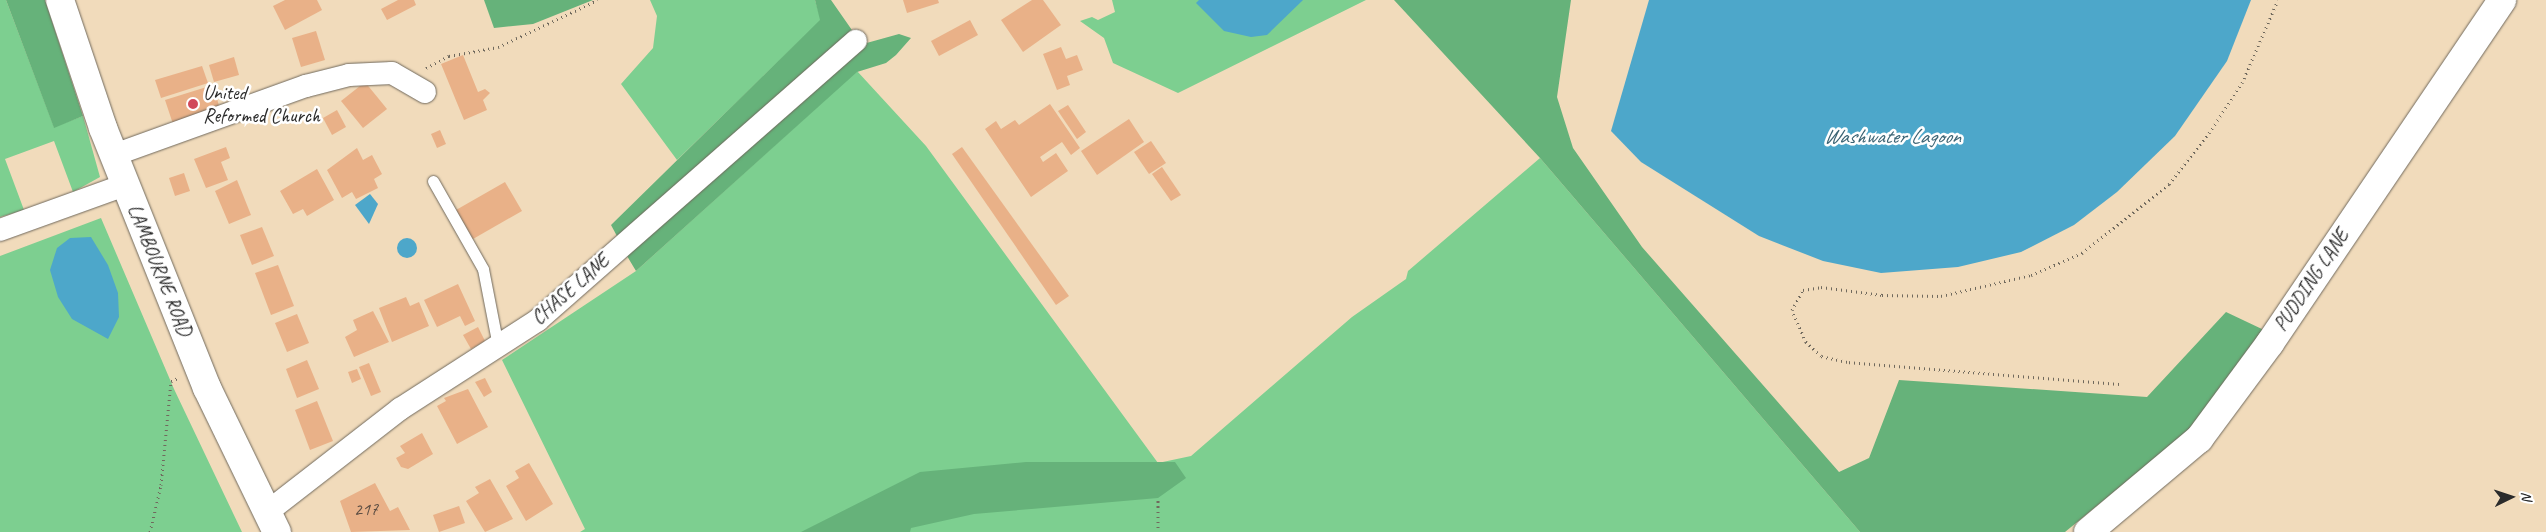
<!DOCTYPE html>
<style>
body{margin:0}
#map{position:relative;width:2546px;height:532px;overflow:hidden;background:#f1dbbb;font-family:Caveat,sans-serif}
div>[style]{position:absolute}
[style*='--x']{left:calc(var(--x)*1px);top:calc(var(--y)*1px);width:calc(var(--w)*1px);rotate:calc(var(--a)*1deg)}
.green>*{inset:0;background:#7dcf90}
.forest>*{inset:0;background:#66b27a}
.water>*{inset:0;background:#4da7ca}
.round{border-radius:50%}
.building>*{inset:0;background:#e9b188}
.path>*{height:3px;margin-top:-1.5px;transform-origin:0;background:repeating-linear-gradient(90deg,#70695d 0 1px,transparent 0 5px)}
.roads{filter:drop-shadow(0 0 1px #70695d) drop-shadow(0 0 1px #70695d)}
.service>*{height:11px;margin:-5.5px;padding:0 5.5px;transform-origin:5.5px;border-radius:5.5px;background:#fff}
.minor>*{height:22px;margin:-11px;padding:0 11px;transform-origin:11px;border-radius:11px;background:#fff}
.tertiary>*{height:28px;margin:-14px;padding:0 14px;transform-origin:14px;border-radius:14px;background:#fff}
.secondary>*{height:28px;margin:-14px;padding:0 14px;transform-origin:14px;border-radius:14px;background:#fff}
.dots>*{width:14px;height:14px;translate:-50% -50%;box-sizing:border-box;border:2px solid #fff;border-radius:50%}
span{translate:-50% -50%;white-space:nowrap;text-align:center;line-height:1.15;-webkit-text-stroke:5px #fff;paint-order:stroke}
.number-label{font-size:18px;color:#5a4c42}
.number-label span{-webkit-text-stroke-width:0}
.poi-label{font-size:20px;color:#2b2b2b}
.left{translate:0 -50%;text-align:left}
.street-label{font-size:20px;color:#2b2b2b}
.water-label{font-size:21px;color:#3a6373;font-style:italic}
.north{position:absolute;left:2486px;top:472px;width:50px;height:50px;-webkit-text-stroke:4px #fff;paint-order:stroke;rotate:86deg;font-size:14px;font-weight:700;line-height:20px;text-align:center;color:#2b2b2b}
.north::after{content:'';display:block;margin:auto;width:18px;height:22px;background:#2b2b2b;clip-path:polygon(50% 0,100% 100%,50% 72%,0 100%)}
</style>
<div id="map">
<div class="green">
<i style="clip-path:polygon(0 0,6px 0,54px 127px,83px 116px,100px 177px,73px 192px,54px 141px,5px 159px,24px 210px,0 217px)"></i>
<i style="clip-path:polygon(650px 0,815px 0,821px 20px,677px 160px,621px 84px,653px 48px,657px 16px)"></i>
<i style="clip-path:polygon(1112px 0,1366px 0,1178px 93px,1113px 63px,1104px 38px,1080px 21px,1092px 17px,1098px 20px,1115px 12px)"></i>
<i style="clip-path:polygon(857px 71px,926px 146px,1158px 463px,1191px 456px,1352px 317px,1406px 279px,1408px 271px,1540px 158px,1860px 532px,580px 532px,585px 529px,502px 360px,636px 271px)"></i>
<i style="clip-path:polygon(101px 218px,174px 389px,242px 532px,0 532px,0 256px)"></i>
</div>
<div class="forest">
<i style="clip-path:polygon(6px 0,45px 0,83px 116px,54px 128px)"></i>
<i style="clip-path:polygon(484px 0,593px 0,533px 24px,494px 28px)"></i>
<i style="clip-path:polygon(815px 0,831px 0,854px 33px,618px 238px,611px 225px,820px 20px)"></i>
<i style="clip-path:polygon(1394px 0,1571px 0,1557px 97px,1573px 148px,1642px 247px,1839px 472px,1869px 458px,1899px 380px,2147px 397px,2226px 312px,2264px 330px,2187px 432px,2065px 532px,1860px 532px,1540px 158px)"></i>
<i style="clip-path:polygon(899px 34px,911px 38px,896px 55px,886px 63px,857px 72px,636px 271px,624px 251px,863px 44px)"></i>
<i style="clip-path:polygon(1026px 462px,1175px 462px,1186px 478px,1158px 498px,974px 514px,911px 528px,910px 532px,801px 532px,920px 472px)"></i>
</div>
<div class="water">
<i style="clip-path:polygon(1199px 0,1303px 0,1267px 35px,1251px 37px,1224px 31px,1196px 3px)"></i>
<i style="clip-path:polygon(1649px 0,2251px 0,2227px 61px,2175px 136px,2117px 192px,2074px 225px,2021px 252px,1958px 267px,1881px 273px,1823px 261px,1759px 236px,1641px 162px,1611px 131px)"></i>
<i style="clip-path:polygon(370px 194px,378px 204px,369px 224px,355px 205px)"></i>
<i style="clip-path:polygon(91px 237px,108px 265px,118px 293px,119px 317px,108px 339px,72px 319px,58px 297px,50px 270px,57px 248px,70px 238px)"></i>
<i class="round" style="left:397px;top:238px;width:20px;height:20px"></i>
</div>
<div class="building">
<i style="clip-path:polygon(285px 0,317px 0,322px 10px,285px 30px,273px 6px)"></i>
<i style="clip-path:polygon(398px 0,414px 0,416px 5px,387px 20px,381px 9px)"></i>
<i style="clip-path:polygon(903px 0,938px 0,939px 3px,907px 13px)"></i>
<i style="clip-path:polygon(1032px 0,1043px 0,1061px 25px,1023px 52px,1001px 20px)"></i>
<i style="clip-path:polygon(970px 20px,978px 35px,939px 56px,931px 41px)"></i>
<i style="clip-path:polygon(316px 31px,325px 60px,301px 67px,292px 38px)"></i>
<i style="clip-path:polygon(1061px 47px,1066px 59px,1077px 55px,1083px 70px,1067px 76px,1070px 85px,1057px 90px,1043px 54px)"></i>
<i style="clip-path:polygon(463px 55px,478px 92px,485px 89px,490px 93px,483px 100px,487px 110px,464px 120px,441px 64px)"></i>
<i style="clip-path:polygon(234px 57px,239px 75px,214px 82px,209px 65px)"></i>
<i style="clip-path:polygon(202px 66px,208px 83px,161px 98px,155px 80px)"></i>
<i style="clip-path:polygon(365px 82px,387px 109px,363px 128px,341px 101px)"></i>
<i style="clip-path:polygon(213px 85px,220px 109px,173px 124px,165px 100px)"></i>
<i style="clip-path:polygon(1050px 104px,1080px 148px,1071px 155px,1062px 142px,1040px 157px,1043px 162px,1056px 153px,1068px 171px,1031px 197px,985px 129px,996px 121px,1001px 129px,1015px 120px,1019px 125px)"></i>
<i style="clip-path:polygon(1068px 105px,1086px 132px,1077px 139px,1058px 111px)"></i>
<i style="clip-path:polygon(337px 110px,346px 127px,332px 135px,323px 118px)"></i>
<i style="clip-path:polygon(1129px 119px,1144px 142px,1097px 175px,1081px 151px)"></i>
<i style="clip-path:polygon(440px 130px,446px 144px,437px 148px,431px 134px)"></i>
<i style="clip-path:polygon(1151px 141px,1166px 163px,1149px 174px,1134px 152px)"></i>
<i style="clip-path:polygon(226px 147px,230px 158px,221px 162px,228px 180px,206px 188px,194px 159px)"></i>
<i style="clip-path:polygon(962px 147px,1069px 296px,1056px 305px,952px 154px)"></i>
<i style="clip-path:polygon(357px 148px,363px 160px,372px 155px,382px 174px,374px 179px,378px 188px,356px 199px,352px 192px,342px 198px,327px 170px)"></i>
<i style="clip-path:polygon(1162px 167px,1181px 195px,1171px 201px,1152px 174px)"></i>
<i style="clip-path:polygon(317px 169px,334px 200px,307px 216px,303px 209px,293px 214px,280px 191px)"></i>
<i style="clip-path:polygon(184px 173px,190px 191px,175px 196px,169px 178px)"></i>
<i style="clip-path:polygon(237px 180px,251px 215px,229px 224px,215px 191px)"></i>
<i style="clip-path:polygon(505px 182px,522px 211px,473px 239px,456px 210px)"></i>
<i style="clip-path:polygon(262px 227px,274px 256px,252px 265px,240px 235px)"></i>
<i style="clip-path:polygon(278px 265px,294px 306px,271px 315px,255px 273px)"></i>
<i style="clip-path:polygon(458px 284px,475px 321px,465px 326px,460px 316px,437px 327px,424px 300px)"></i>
<i style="clip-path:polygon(406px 297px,410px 306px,419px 302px,429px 326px,392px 342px,379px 308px)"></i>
<i style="clip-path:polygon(373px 311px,389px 342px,354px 357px,345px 337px,357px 330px,353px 320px)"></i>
<i style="clip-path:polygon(297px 314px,309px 343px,287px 352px,275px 323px)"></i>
<i style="clip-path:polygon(478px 327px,485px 341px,471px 349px,463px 335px)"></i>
<i style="clip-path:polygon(307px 360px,319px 389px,297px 398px,286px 369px)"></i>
<i style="clip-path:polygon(369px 363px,381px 392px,371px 396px,359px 367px)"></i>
<i style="clip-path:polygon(357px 369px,361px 379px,352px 383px,348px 372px)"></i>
<i style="clip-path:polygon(485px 378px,492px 392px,484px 397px,475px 382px)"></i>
<i style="clip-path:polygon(468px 389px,488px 427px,457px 444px,437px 406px,446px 401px,444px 398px)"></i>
<i style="clip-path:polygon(317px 401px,333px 441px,310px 450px,295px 410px)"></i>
<i style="clip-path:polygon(422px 433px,433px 454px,408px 469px,401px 467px,396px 458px,405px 453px,400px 446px)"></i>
<i style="clip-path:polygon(529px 463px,553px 504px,526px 521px,506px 486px,519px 478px,515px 471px)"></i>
<i style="clip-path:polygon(490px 479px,513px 519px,485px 532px,466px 501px,479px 493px,475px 487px)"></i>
<i style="clip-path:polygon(375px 483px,390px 511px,398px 507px,410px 530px,351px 532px,340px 501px)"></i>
<i style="clip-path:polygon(459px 506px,465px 523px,439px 532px,433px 515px)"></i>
</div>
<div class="path">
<i style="--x:426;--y:68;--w:26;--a:-28"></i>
<i style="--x:449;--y:56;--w:50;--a:-10.4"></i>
<i style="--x:498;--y:47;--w:110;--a:-25.2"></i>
<i style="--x:2119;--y:384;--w:273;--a:-175.4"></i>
<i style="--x:1847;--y:362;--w:27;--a:-167"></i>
<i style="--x:1821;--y:356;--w:21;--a:-137"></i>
<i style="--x:1806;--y:342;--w:35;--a:-114"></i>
<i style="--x:1792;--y:310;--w:23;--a:-61"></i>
<i style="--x:1803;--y:290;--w:18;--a:-9"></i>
<i style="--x:1821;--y:287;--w:62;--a:7.5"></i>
<i style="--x:1882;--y:295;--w:59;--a:1"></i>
<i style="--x:1941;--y:296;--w:92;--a:-13.1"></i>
<i style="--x:2031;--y:275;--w:56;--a:-23.3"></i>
<i style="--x:2082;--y:253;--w:111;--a:-38.4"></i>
<i style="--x:2169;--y:184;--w:65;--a:-51.9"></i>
<i style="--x:2209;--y:133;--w:60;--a:-56.6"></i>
<i style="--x:2242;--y:83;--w:90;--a:-66.6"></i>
<i style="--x:150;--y:532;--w:48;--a:-76.8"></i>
<i style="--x:161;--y:485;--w:104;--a:-84.5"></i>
<i style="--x:171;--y:381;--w:8;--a:-23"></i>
<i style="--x:1158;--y:532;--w:34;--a:-90"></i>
</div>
<div class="roads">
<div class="service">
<i style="--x:433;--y:181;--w:101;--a:60.4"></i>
<i style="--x:483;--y:269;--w:78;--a:79"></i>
</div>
<div class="minor">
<i style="--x:114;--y:155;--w:204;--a:-19.8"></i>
<i style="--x:306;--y:86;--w:44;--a:-14.3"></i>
<i style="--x:349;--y:75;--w:43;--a:-2.7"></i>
<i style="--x:392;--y:73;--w:38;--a:30"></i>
<i style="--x:0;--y:230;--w:133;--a:-19.8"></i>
<i style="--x:266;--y:513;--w:170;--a:-37.8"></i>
<i style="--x:400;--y:409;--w:164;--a:-32.8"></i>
<i style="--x:538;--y:320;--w:423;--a:-41.3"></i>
</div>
<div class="tertiary">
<i style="--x:2088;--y:532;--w:145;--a:-40"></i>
<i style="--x:2199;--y:439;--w:119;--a:-53.5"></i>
<i style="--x:2270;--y:343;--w:414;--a:-55.9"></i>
</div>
<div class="secondary">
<i style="--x:60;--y:0;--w:135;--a:71.4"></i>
<i style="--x:103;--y:128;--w:280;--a:68.2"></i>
<i style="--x:207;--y:388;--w:160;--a:64.1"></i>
</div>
</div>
<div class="dots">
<i style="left:193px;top:104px;background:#d1495b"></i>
</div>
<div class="number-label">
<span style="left:366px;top:509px">217</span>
</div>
<div class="poi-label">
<span class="left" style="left:203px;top:104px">United<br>Reformed Church</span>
</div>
<div class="street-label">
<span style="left:160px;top:270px;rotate:68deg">LAMBOURNE ROAD</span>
<span style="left:2311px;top:280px;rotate:-56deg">PUDDING LANE</span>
<span style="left:570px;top:289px;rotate:-41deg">CHASE LANE</span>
</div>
<div class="water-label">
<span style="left:1892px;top:136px">Washwater Lagoon</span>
</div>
<div class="north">N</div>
</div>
